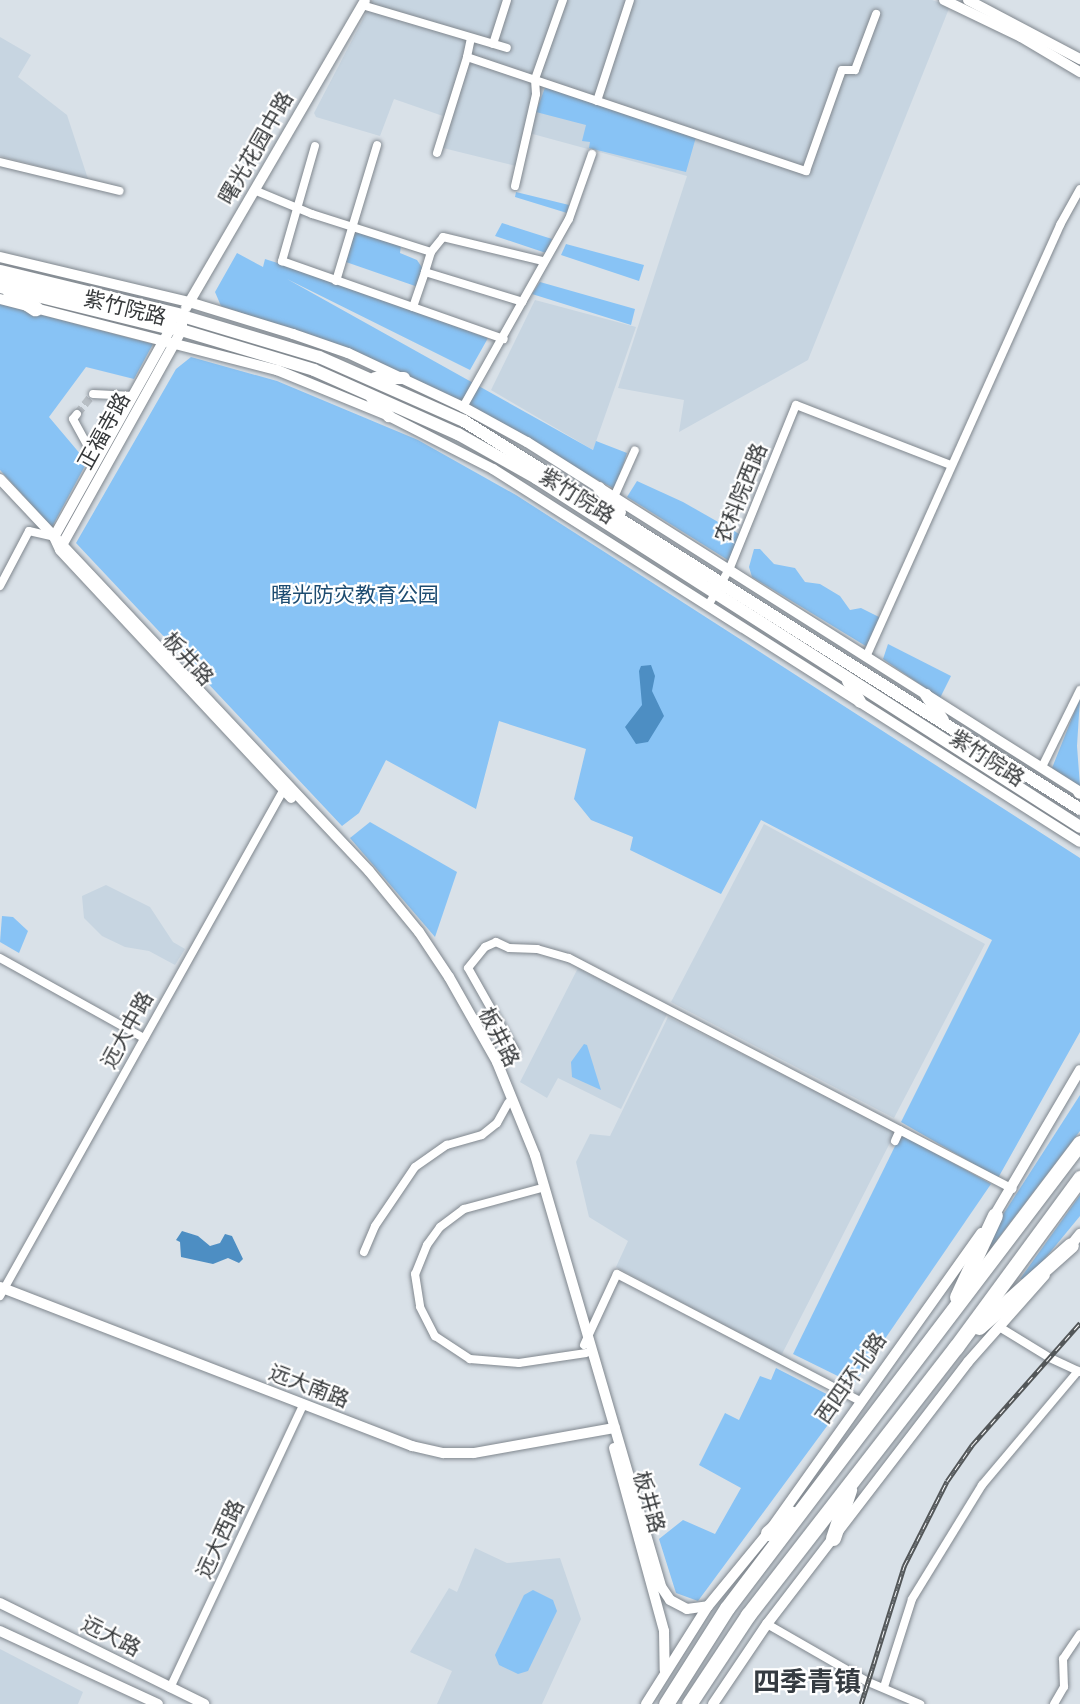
<!DOCTYPE html>
<meta charset="utf-8">
<style>
body{margin:0}
#map{position:relative;width:1080px;height:1704px;overflow:hidden;background:#d9e1e8;font-family:"PT Sans Narrow","Noto Sans SC",sans-serif}
div>[style]{position:absolute}
[style*='--x']{left:calc(var(--x)*1px);top:calc(var(--y)*1px);width:calc(var(--w)*1px);rotate:calc(var(--a)*1deg)}
.built>*{inset:0;background:#c7d5e1}
.green>*{inset:0;background:#88c3f5}
.water>*{inset:0;background:#4d8ec3}
.street-tunnel>*{height:8px;margin-top:-4px;transform-origin:0;background:repeating-linear-gradient(90deg,#b8bfc5 0 8px,transparent 0 12px)}
.roads{filter:drop-shadow(0 0 2px #80878e) drop-shadow(0 0 2px #80878e)}
.street>*{height:8px;margin:-4px;padding:0 4px;transform-origin:4px;border-radius:4px;background:#fff}
.secondary>*{height:10px;margin:-5px;padding:0 5px;transform-origin:5px;border-radius:5px;background:#fff}
.primary>*{height:12px;margin:-6px;padding:0 6px;transform-origin:6px;border-radius:6px;background:#fff}
.highway>*{height:15px;margin:-7.5px;padding:0 7.5px;transform-origin:7.5px;border-radius:7.5px;background:#fff}
.rail>*{height:4.5px;margin-top:-2.25px;transform-origin:0;background:repeating-linear-gradient(90deg,#fff 0 7px,#535759 0 14px);box-sizing:border-box;border-block:2px solid #535759}
span{translate:-50% -50%;white-space:nowrap;text-align:center;line-height:1.15;-webkit-text-stroke:4.5px #fff;paint-order:stroke}
.street-label{font-size:21px;color:#36393b}
.park-label{font-size:21px;color:#1d4c71}
.district-label{font-size:27px;color:#353b41;font-weight:700}
</style>
<div id="map">
<div class="built">
<i style="clip-path:polygon(373px 0,932px 0,950px 6px,808px 360px,679px 432px,684px 400px,618px 388px,687px 176px,529px 133px,520px 167px,439px 147px,443px 116px,394px 99px,380px 136px,316px 117px,314px 113px)"></i>
<i style="clip-path:polygon(0 37px,31px 55px,18px 77px,67px 115px,88px 179px,0 156px)"></i>
<i style="clip-path:polygon(535px 300px,636px 327px,593px 450px,491px 390px)"></i>
<i style="clip-path:polygon(764px 824px,985px 944px,894px 1118px,671px 1002px)"></i>
<i style="clip-path:polygon(106px 885px,150px 907px,173px 942px,185px 949px,175px 965px,149px 951px,125px 947px,102px 936px,84px 918px,82px 896px)"></i>
<i style="clip-path:polygon(578px 968px,667px 1014px,621px 1109px,558px 1078px,547px 1098px,520px 1082px)"></i>
<i style="clip-path:polygon(668px 1017px,896px 1131px,781px 1356px,616px 1267px,628px 1241px,589px 1217px,576px 1162px,590px 1134px,610px 1136px)"></i>
<i style="clip-path:polygon(475px 1548px,507px 1563px,560px 1558px,581px 1619px,542px 1704px,437px 1704px,452px 1671px,410px 1652px,449px 1588px,457px 1592px)"></i>
<i style="clip-path:polygon(0 1649px,83px 1692px,78px 1704px,0 1704px)"></i>
</div>
<div class="green">
<i style="clip-path:polygon(546px 85px,696px 137px,686px 172px,589px 148px,590px 142px,582px 141px,586px 125px,536px 112px)"></i>
<i style="clip-path:polygon(516px 192px,569px 205px,567px 213px,515px 197px)"></i>
<i style="clip-path:polygon(502px 223px,552px 239px,546px 253px,495px 236px)"></i>
<i style="clip-path:polygon(355px 230px,401px 245px,400px 253px,417px 260px,423px 269px,418px 287px,346px 262px)"></i>
<i style="clip-path:polygon(566px 244px,644px 265px,639px 281px,561px 255px)"></i>
<i style="clip-path:polygon(237px 253px,263px 267px,265px 259px,293px 268px,488px 338px,470px 370px,287px 279px,593px 450px,596px 441px,627px 453px,615px 489px,354px 352px,221px 306px,215px 292px)"></i>
<i style="clip-path:polygon(540px 282px,635px 309px,631px 325px,532px 294px)"></i>
<i style="clip-path:polygon(0 304px,153px 344px,134px 379px,86px 367px,49px 417px,87px 462px,52px 527px,0 470px)"></i>
<i style="clip-path:polygon(191px 357px,277px 381px,418px 440px,516px 495px,1080px 858px,1080px 1032px,998px 1178px,901px 1122px,992px 940px,761px 820px,721px 894px,630px 850px,633px 837px,591px 820px,574px 799px,586px 749px,499px 721px,476px 809px,386px 760px,359px 813px,342px 826px,76px 543px,176px 369px)"></i>
<i style="clip-path:polygon(637px 481px,683px 502px,741px 535px,731px 562px,627px 497px)"></i>
<i style="clip-path:polygon(754px 549px,760px 549px,774px 564px,795px 568px,805px 582px,820px 584px,840px 596px,850px 610px,861px 608px,881px 618px,869px 648px,752px 577px,749px 567px)"></i>
<i style="clip-path:polygon(888px 644px,951px 676px,940px 698px,883px 659px)"></i>
<i style="clip-path:polygon(1080px 698px,1077px 746px,1080px 786px,1052px 768px)"></i>
<i style="clip-path:polygon(370px 822px,457px 872px,435px 937px,350px 838px)"></i>
<i style="clip-path:polygon(2px 916px,13px 917px,28px 931px,19px 953px,0 942px)"></i>
<i style="clip-path:polygon(584px 1044px,587px 1045px,601px 1090px,572px 1077px,571px 1062px)"></i>
<i style="clip-path:polygon(1080px 1095px,1080px 1131px,990px 1249px,986px 1244px,995px 1227px)"></i>
<i style="clip-path:polygon(901px 1134px,991px 1184px,854px 1384px,793px 1354px)"></i>
<i style="clip-path:polygon(1080px 1195px,1080px 1216px,1038px 1267px,1026px 1279px,1020px 1279px)"></i>
<i style="clip-path:polygon(776px 1368px,844px 1403px,698px 1601px,676px 1593px,659px 1539px,683px 1520px,715px 1534px,741px 1488px,699px 1465px,725px 1413px,739px 1420px,760px 1376px,771px 1380px)"></i>
<i style="clip-path:polygon(533px 1590px,553px 1600px,557px 1611px,528px 1671px,518px 1674px,499px 1665px,495px 1655px,524px 1595px)"></i>
</div>
<div class="water">
<i style="clip-path:polygon(651px 665px,655px 676px,652px 691px,664px 716px,648px 742px,636px 744px,625px 727px,642px 705px,639px 671px,641px 666px)"></i>
<i style="clip-path:polygon(182px 1231px,198px 1236px,210px 1246px,220px 1243px,225px 1234px,232px 1236px,243px 1259px,239px 1263px,228px 1258px,213px 1264px,181px 1257px,180px 1242px,176px 1240px)"></i>
</div>
<div class="street-tunnel">
<i style="--x:77;--y:414;--w:26;--a:-51"></i>
</div>
<div class="roads">
<div class="street">
<i style="--x:362;--y:5;--w:151;--a:16.5"></i>
<i style="--x:471;--y:38;--w:19;--a:102"></i>
<i style="--x:467;--y:57;--w:358;--a:18.6"></i>
<i style="--x:806;--y:171;--w:107;--a:-70.4"></i>
<i style="--x:842;--y:70;--w:13;--a:0"></i>
<i style="--x:855;--y:70;--w:60;--a:-69.4"></i>
<i style="--x:493;--y:44;--w:46;--a:-72.3"></i>
<i style="--x:597;--y:101;--w:106;--a:-71.9"></i>
<i style="--x:315;--y:146;--w:120;--a:106"></i>
<i style="--x:282;--y:261;--w:235;--a:19.4"></i>
<i style="--x:437;--y:153;--w:101;--a:-72.6"></i>
<i style="--x:0;--y:162;--w:123;--a:13.6"></i>
<i style="--x:515;--y:186;--w:94;--a:-77.1"></i>
<i style="--x:536;--y:94;--w:15;--a:-94"></i>
<i style="--x:535;--y:79;--w:84;--a:-70.5"></i>
<i style="--x:254;--y:190;--w:63;--a:22.5"></i>
<i style="--x:312;--y:214;--w:125;--a:17.7"></i>
<i style="--x:431;--y:252;--w:21;--a:107"></i>
<i style="--x:425;--y:272;--w:102;--a:17"></i>
<i style="--x:431;--y:252;--w:19;--a:-51"></i>
<i style="--x:443;--y:237;--w:103;--a:13.5"></i>
<i style="--x:336;--y:281;--w:142;--a:-73.2"></i>
<i style="--x:413;--y:307;--w:37;--a:-71"></i>
<i style="--x:93;--y:394;--w:40;--a:2.9"></i>
<i style="--x:463;--y:407;--w:216;--a:-60.6"></i>
<i style="--x:569;--y:219;--w:69;--a:-70.5"></i>
<i style="--x:77;--y:414;--w:6;--a:129"></i>
<i style="--x:73;--y:419;--w:48;--a:61.3"></i>
<i style="--x:614;--y:497;--w:51;--a:-65.9"></i>
<i style="--x:0;--y:586;--w:62;--a:-62.2"></i>
<i style="--x:29;--y:531;--w:26;--a:13"></i>
<i style="--x:709;--y:604;--w:39;--a:-60"></i>
<i style="--x:729;--y:570;--w:178;--a:-67.9"></i>
<i style="--x:796;--y:405;--w:166;--a:21.2"></i>
<i style="--x:866;--y:657;--w:474;--a:-65.8"></i>
<i style="--x:1060;--y:225;--w:41;--a:-60.9"></i>
<i style="--x:1042;--y:767;--w:86;--a:-63.7"></i>
<i style="--x:0;--y:958;--w:165;--a:29.1"></i>
<i style="--x:497;--y:1062;--w:21;--a:-31"></i>
<i style="--x:515;--y:1051;--w:95;--a:-119.5"></i>
<i style="--x:468;--y:968;--w:27;--a:-51"></i>
<i style="--x:485;--y:947;--w:12;--a:-24"></i>
<i style="--x:496;--y:942;--w:14;--a:25"></i>
<i style="--x:509;--y:948;--w:28;--a:2"></i>
<i style="--x:537;--y:949;--w:33;--a:16"></i>
<i style="--x:569;--y:958;--w:500;--a:27.5"></i>
<i style="--x:895;--y:1141;--w:12;--a:-66"></i>
<i style="--x:538;--y:1189;--w:77;--a:164.9"></i>
<i style="--x:464;--y:1209;--w:30;--a:143"></i>
<i style="--x:440;--y:1227;--w:22;--a:126"></i>
<i style="--x:427;--y:1245;--w:31;--a:112"></i>
<i style="--x:415;--y:1274;--w:33;--a:81"></i>
<i style="--x:420;--y:1307;--w:33;--a:63"></i>
<i style="--x:435;--y:1336;--w:42;--a:33.3"></i>
<i style="--x:470;--y:1359;--w:49;--a:4.7"></i>
<i style="--x:519;--y:1363;--w:68;--a:-8.5"></i>
<i style="--x:364;--y:1252;--w:28;--a:-67"></i>
<i style="--x:375;--y:1226;--w:71;--a:-55.9"></i>
<i style="--x:415;--y:1167;--w:39;--a:-35"></i>
<i style="--x:447;--y:1145;--w:36;--a:-16"></i>
<i style="--x:482;--y:1135;--w:19;--a:-39"></i>
<i style="--x:497;--y:1123;--w:23;--a:-61"></i>
<i style="--x:0;--y:1296;--w:583;--a:-60.75"></i>
<i style="--x:1001;--y:1328;--w:57;--a:31.5"></i>
<i style="--x:1050;--y:1358;--w:33;--a:25"></i>
<i style="--x:584;--y:1345;--w:78;--a:-65.1"></i>
<i style="--x:617;--y:1274;--w:274;--a:27.6"></i>
<i style="--x:767;--y:1624;--w:114;--a:29.9"></i>
<i style="--x:866;--y:1681;--w:59;--a:23.1"></i>
<i style="--x:884;--y:1687;--w:92;--a:-72.3"></i>
<i style="--x:912;--y:1599;--w:134;--a:-58.4"></i>
<i style="--x:982;--y:1485;--w:149;--a:-49.9"></i>
<i style="--x:170;--y:1688;--w:313;--a:-64.8"></i>
<i style="--x:1054;--y:1704;--w:20;--a:-60"></i>
<i style="--x:1064;--y:1687;--w:28;--a:-92"></i>
<i style="--x:1063;--y:1659;--w:30;--a:-56"></i>
</div>
<div class="secondary">
<i style="--x:944;--y:0;--w:85;--a:25.7"></i>
<i style="--x:1021;--y:37;--w:69;--a:30.7"></i>
<i style="--x:968;--y:0;--w:127;--a:27.8"></i>
<i style="--x:0;--y:257;--w:194;--a:13.4"></i>
<i style="--x:189;--y:302;--w:109;--a:17.1"></i>
<i style="--x:293;--y:334;--w:58;--a:19.1"></i>
<i style="--x:348;--y:353;--w:127;--a:25.2"></i>
<i style="--x:463;--y:407;--w:73;--a:28.7"></i>
<i style="--x:527;--y:442;--w:654;--a:32.33"></i>
<i style="--x:0;--y:299;--w:286;--a:14.4"></i>
<i style="--x:277;--y:370;--w:121;--a:22.3"></i>
<i style="--x:389;--y:416;--w:117;--a:27"></i>
<i style="--x:493;--y:469;--w:695;--a:32.43"></i>
<i style="--x:186;--y:308;--w:356;--a:-59.8"></i>
<i style="--x:0;--y:479;--w:538;--a:46.73"></i>
<i style="--x:369;--y:871;--w:79;--a:50.7"></i>
<i style="--x:419;--y:932;--w:54;--a:56.3"></i>
<i style="--x:449;--y:977;--w:98;--a:60.5"></i>
<i style="--x:497;--y:1062;--w:100;--a:67.8"></i>
<i style="--x:535;--y:1155;--w:451;--a:73.7"></i>
<i style="--x:662;--y:1588;--w:14;--a:56"></i>
<i style="--x:670;--y:1600;--w:19;--a:28"></i>
<i style="--x:687;--y:1609;--w:21;--a:-8"></i>
<i style="--x:54;--y:537;--w:14;--a:65"></i>
<i style="--x:60;--y:550;--w:339;--a:47"></i>
<i style="--x:54;--y:537;--w:234;--a:-60.8"></i>
<i style="--x:61;--y:547;--w:248;--a:-60.9"></i>
<i style="--x:182;--y:330;--w:14;--a:-90"></i>
<i style="--x:991;--y:1221;--w:175;--a:-59.5"></i>
<i style="--x:1067;--y:1250;--w:21;--a:-51"></i>
<i style="--x:0;--y:1287;--w:442;--a:21.1"></i>
<i style="--x:412;--y:1446;--w:32;--a:13"></i>
<i style="--x:443;--y:1453;--w:31;--a:0"></i>
<i style="--x:474;--y:1453;--w:143;--a:-10.1"></i>
<i style="--x:614;--y:1448;--w:190;--a:74.7"></i>
<i style="--x:664;--y:1631;--w:39;--a:89"></i>
<i style="--x:0;--y:1603;--w:228;--a:26.3"></i>
<i style="--x:0;--y:1631;--w:174;--a:24.8"></i>
<i style="--x:646;--y:1704;--w:116;--a:-57.7"></i>
<i style="--x:708;--y:1606;--w:94;--a:-50.6"></i>
<i style="--x:768;--y:1533;--w:368;--a:-54.6"></i>
<i style="--x:713;--y:1704;--w:97;--a:-56"></i>
<i style="--x:767;--y:1624;--w:330;--a:-52.5"></i>
<i style="--x:968;--y:1362;--w:116;--a:-48.5"></i>
</div>
<div class="primary">
<i style="--x:182;--y:316;--w:143;--a:16.7"></i>
<i style="--x:319;--y:357;--w:158;--a:23.8"></i>
<i style="--x:464;--y:421;--w:728;--a:32.21"></i>
<i style="--x:171;--y:327;--w:149;--a:16.7"></i>
<i style="--x:314;--y:370;--w:158;--a:24"></i>
<i style="--x:458;--y:434;--w:90;--a:29.4"></i>
<i style="--x:536;--y:478;--w:646;--a:32.68"></i>
<i style="--x:375;--y:378;--w:29;--a:0"></i>
<i style="--x:372;--y:398;--w:25;--a:47"></i>
<i style="--x:599;--y:488;--w:32;--a:49"></i>
<i style="--x:848;--y:681;--w:24;--a:60"></i>
<i style="--x:926;--y:695;--w:30;--a:56"></i>
<i style="--x:1079;--y:792;--w:1;--a:45"></i>
</div>
<div class="highway">
<i style="--x:0;--y:272;--w:187;--a:13.6"></i>
<i style="--x:0;--y:285;--w:176;--a:13.8"></i>
<i style="--x:10;--y:292;--w:30;--a:33"></i>
<i style="--x:957;--y:1297;--w:90;--a:-65.1"></i>
<i style="--x:979;--y:1327;--w:123;--a:-41.7"></i>
<i style="--x:768;--y:1533;--w:30;--a:-41"></i>
<i style="--x:833;--y:1538;--w:51;--a:-71.6"></i>
<i style="--x:666;--y:1704;--w:114;--a:-57.6"></i>
<i style="--x:727;--y:1608;--w:584;--a:-52.8"></i>
<i style="--x:689;--y:1704;--w:107;--a:-56.5"></i>
<i style="--x:748;--y:1615;--w:339;--a:-52.2"></i>
<i style="--x:956;--y:1347;--w:210;--a:-53.7"></i>
</div>
</div>
<div class="rail">
<i style="--x:861;--y:1704;--w:145;--a:-72.7"></i>
<i style="--x:904;--y:1566;--w:95;--a:-63.2"></i>
<i style="--x:947;--y:1481;--w:44;--a:-55.2"></i>
<i style="--x:972;--y:1445;--w:163;--a:-48.5"></i>
</div>
<div class="street-label">
<span style="left:256px;top:148px;rotate:-60deg">曙光花园中路</span>
<span style="left:125px;top:308px;rotate:14deg">紫竹院路</span>
<span style="left:104px;top:431px;rotate:-61deg">正福寺路</span>
<span style="left:741px;top:493px;rotate:-68deg">农科院西路</span>
<span style="left:577px;top:496px;rotate:32deg">紫竹院路</span>
<span style="left:188px;top:659px;rotate:47deg">板井路</span>
<span style="left:987px;top:758px;rotate:33deg">紫竹院路</span>
<span style="left:127px;top:1030px;rotate:-61deg">远大中路</span>
<span style="left:499px;top:1037px;rotate:63deg">板井路</span>
<span style="left:851px;top:1378px;rotate:-55deg">西四环北路</span>
<span style="left:309px;top:1386px;rotate:21deg">远大南路</span>
<span style="left:649px;top:1502px;rotate:74deg">板井路</span>
<span style="left:220px;top:1539px;rotate:-65deg">远大西路</span>
<span style="left:111px;top:1636px;rotate:27deg">远大路</span>
</div>
<div class="park-label">
<span style="left:355px;top:595px">曙光防灾教育公园</span>
</div>
<div class="district-label">
<span style="left:807px;top:1682px">四季青镇</span>
</div>
</div>
